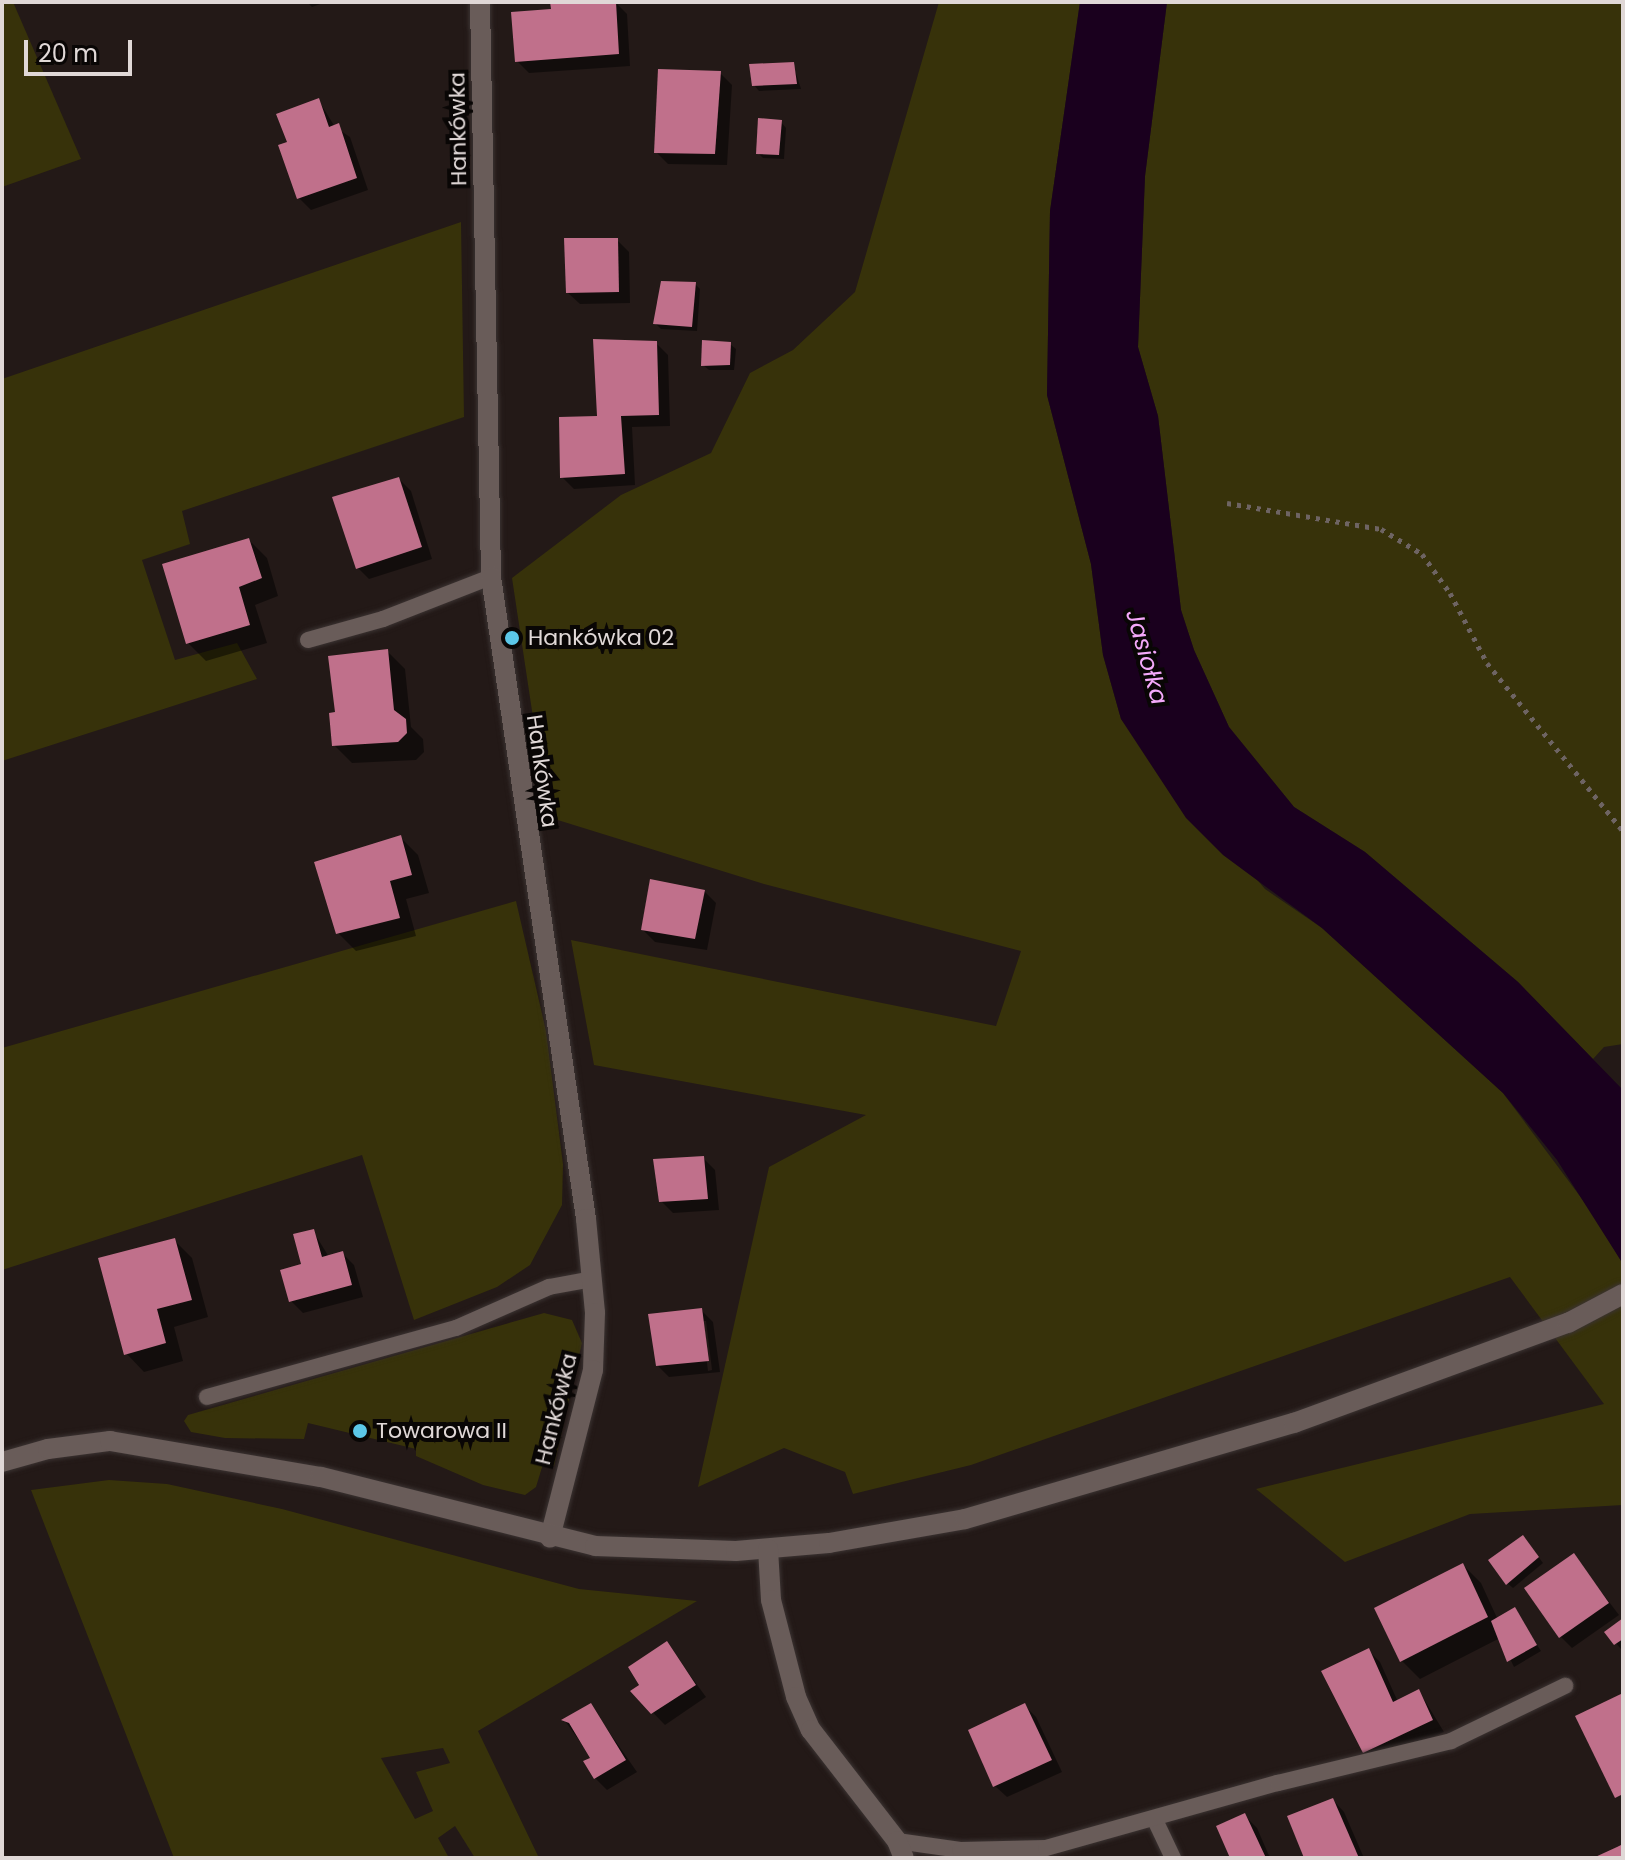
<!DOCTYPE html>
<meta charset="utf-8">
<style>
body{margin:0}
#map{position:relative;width:1625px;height:1860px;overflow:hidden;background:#231917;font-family:Poppins,sans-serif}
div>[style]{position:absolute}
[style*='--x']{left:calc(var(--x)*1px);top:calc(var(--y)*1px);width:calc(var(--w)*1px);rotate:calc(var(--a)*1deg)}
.green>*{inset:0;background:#37320a}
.water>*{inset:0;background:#1a001e}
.shadow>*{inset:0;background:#0007}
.building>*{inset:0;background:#c0708b}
.path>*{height:5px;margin-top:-2.5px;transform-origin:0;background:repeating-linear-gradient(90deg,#6e6463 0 4px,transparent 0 10px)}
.roads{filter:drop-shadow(0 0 2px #3b3332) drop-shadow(0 0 2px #3b3332)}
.service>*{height:16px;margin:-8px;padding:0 8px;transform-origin:8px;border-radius:8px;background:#695c59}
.minor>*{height:20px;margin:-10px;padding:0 10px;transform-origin:10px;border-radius:10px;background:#695c59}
.dots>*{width:22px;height:22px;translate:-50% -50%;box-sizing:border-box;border:4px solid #090605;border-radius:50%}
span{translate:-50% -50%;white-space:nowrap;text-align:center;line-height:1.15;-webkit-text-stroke:8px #090605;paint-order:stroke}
.street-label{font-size:22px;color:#e0d8d7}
.poi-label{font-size:22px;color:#e0d8d7}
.left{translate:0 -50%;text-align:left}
.water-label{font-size:24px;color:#f4a9fa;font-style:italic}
.frame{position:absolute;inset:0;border:4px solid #e0d8d7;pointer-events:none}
.scale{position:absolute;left:24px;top:40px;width:108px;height:36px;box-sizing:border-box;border:4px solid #e0d8d7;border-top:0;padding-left:10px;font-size:24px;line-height:28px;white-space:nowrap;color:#e0d8d7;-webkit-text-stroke:6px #090605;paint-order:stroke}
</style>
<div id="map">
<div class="green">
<i style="clip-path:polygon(2px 2px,13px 2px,81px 159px,2px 187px)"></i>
<i style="clip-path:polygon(939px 2px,1080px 2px,1050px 211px,1047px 395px,1091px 564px,1103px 655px,1121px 719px,1265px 889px,1322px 928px,1503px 1093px,1591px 1211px,1623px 1264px,1623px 1505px,1470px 1514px,1345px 1562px,1256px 1489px,1604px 1404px,1510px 1277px,971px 1465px,853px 1494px,845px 1472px,784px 1448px,698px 1487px,769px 1167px,866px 1115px,594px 1065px,571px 940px,996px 1026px,1021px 951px,764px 884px,548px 817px,512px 578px,621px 495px,711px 453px,750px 373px,793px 350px,855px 292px)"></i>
<i style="clip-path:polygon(1167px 2px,1623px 2px,1623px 1044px,1604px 1047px,1593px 1059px,1518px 982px,1365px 852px,1294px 807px,1229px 727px,1194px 650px,1181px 610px,1158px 416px,1138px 347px,1145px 176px)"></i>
<i style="clip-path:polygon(461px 222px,464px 417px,182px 511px,190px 544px,142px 560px,175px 660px,237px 643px,257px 679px,2px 761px,2px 379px)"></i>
<i style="clip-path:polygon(516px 901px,546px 1031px,563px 1164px,562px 1205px,530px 1265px,497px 1287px,414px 1320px,362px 1155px,2px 1270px,2px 1048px)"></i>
<i style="clip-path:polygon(544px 1313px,572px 1320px,582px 1343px,554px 1466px,543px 1464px,536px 1487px,525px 1495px,483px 1485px,416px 1456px,416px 1449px,308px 1423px,304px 1439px,225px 1438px,191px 1432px,184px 1421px,188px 1415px)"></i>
<i style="clip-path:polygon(evenodd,109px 1480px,167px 1484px,282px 1509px,579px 1589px,697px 1601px,478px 1731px,539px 1858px,475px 1858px,455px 1826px,438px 1838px,449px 1858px,174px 1858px,31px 1490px,109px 1480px,443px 1748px,450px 1763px,416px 1772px,433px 1811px,415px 1819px,381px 1758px,443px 1748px)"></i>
</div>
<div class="water">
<i style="clip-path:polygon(1080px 2px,1167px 2px,1145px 176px,1138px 347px,1158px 416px,1181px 610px,1194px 650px,1229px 727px,1294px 807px,1365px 852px,1518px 982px,1623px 1090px,1623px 1264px,1557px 1160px,1503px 1093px,1322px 928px,1223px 855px,1186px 818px,1121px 719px,1103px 655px,1091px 564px,1047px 395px,1050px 211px)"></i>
</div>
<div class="shadow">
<i style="clip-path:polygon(307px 2px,326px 2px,312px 7px)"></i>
<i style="clip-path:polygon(615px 2px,627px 14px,630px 66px,529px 73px,517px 61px)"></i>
<i style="clip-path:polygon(793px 64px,801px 89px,759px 91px,754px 85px)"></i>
<i style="clip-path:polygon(720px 73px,732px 85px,727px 165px,668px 164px,656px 152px)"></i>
<i style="clip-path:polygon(319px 101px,335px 127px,350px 137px,368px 190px,311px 210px,299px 198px,289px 143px)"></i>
<i style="clip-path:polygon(781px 122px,786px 128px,784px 159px,763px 158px,758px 153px)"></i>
<i style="clip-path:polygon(617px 240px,629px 252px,630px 303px,580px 304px,568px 293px)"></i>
<i style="clip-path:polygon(695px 284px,700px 289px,697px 331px,661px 329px,655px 323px)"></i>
<i style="clip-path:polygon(656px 343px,668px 355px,670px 426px,632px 427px,635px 485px,574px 489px,562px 477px)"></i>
<i style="clip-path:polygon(730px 344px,736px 349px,734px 370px,709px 370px,703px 365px)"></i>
<i style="clip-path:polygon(399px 479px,411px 491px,432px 559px,369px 579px,357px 567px)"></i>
<i style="clip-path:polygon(249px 540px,267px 558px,278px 596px,255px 605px,267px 643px,206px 661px,188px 643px)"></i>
<i style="clip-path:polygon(387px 651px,405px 669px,411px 727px,423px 739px,424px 752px,416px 760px,352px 763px,334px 745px,337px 714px)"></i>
<i style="clip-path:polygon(400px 837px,418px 855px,429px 893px,406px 899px,416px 936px,356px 951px,338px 933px)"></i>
<i style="clip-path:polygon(704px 891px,716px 903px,707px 950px,655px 942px,643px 930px)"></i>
<i style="clip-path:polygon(703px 1158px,715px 1170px,719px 1210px,673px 1213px,661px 1201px)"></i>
<i style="clip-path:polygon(313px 1231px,329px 1257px,342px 1253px,354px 1265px,363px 1297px,303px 1313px,291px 1301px)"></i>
<i style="clip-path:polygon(174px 1240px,192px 1258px,208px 1317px,174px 1327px,183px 1361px,144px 1372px,126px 1353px)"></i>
<i style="clip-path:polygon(evenodd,701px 1310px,713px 1322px,720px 1372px,669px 1377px,657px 1365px,701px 1310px,702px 1321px,706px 1321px,712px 1370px,708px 1371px,702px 1321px)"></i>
<i style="clip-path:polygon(1528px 1543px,1543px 1563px,1513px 1588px,1507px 1583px)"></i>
<i style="clip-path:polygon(1574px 1556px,1619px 1615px,1572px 1648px,1561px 1637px)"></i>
<i style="clip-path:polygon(1463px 1565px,1481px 1583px,1498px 1620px,1514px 1610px,1541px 1651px,1514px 1667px,1500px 1638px,1420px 1679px,1402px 1661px,1377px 1609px)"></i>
<i style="clip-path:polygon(1623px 1620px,1623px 1648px,1621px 1649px,1606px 1632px)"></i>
<i style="clip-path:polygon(667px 1644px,706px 1697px,665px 1725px,633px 1692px)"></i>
<i style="clip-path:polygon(1368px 1650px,1380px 1662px,1398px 1702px,1419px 1691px,1444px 1732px,1376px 1764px,1364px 1752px)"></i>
<i style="clip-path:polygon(1024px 1705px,1036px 1717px,1062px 1772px,1007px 1797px,995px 1786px)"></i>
<i style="clip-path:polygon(591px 1706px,637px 1772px,607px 1790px,595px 1778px,592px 1758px,565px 1721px)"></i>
<i style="clip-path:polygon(1333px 1800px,1344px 1812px,1364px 1858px,1306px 1858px)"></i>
<i style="clip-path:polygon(1245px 1816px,1257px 1828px,1270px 1858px,1233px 1858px)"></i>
</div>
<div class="building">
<i style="clip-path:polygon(550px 2px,616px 2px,619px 54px,515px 62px,511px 12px,551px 9px)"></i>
<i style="clip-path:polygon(794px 62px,797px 84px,752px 86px,749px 64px)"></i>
<i style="clip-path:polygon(658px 69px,721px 71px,715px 154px,654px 153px)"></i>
<i style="clip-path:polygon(319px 98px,329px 127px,339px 123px,357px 178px,297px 199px,278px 145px,287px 142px,276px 114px)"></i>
<i style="clip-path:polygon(758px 118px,782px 120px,779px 155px,756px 154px)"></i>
<i style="clip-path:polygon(564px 238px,618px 238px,619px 292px,566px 293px)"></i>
<i style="clip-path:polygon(661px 281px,696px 282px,692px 327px,653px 324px)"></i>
<i style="clip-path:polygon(593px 339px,657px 341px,659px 415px,621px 416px,625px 474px,560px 478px,559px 417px,597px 416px)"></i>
<i style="clip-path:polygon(702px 340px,731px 342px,730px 365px,701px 366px)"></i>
<i style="clip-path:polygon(399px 477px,422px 547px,356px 569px,332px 497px)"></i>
<i style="clip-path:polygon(249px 538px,262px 578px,239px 587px,250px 625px,186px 644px,162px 564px)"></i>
<i style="clip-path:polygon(388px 649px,394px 710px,406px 719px,407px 733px,398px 742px,332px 746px,329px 713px,335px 712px,328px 656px)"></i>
<i style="clip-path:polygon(401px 835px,412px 875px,390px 881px,400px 918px,336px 934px,314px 862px)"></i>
<i style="clip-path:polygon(650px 879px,705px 890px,695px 939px,641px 930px)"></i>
<i style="clip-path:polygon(704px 1156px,708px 1199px,659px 1202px,653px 1159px)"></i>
<i style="clip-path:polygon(314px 1229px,322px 1257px,343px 1251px,352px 1285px,289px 1302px,280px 1270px,301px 1264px,293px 1234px)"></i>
<i style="clip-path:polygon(175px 1238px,192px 1300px,157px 1309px,166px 1343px,124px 1355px,98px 1258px)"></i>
<i style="clip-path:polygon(702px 1308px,709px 1361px,656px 1366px,648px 1314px)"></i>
<i style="clip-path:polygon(1523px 1535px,1539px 1557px,1506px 1585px,1488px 1560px)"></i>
<i style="clip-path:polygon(1574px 1553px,1609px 1603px,1559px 1638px,1524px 1588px)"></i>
<i style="clip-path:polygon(1463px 1563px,1488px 1617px,1400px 1662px,1374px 1608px)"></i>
<i style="clip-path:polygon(1515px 1607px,1537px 1645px,1507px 1662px,1491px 1621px)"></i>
<i style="clip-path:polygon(1623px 1618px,1623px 1639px,1614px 1645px,1604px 1632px)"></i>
<i style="clip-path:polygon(667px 1641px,696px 1685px,651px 1714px,630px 1691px,639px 1685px,628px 1667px)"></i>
<i style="clip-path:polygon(1369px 1648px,1393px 1702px,1419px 1689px,1433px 1720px,1363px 1753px,1321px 1671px)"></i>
<i style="clip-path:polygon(1623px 1693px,1623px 1794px,1615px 1798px,1575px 1716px)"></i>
<i style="clip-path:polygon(591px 1703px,626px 1760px,594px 1779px,583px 1761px,590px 1758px,569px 1723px,561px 1720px)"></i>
<i style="clip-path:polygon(1025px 1703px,1052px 1760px,993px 1787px,968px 1730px)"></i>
<i style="clip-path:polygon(1333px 1798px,1359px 1858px,1304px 1858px,1287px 1816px)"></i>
<i style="clip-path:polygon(1245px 1813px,1266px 1858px,1230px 1858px,1216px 1826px)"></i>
<i style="clip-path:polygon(1623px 1844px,1623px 1858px,1593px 1858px,1617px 1847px)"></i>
</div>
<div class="path">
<i style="--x:1227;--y:503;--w:156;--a:9.6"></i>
<i style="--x:1381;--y:529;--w:48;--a:31.4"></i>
<i style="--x:1422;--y:554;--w:48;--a:54.3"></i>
<i style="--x:1450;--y:593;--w:79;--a:62.1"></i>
<i style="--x:1487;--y:663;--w:216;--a:51"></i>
</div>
<div class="roads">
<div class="service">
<i style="--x:308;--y:640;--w:78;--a:-15.6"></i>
<i style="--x:383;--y:619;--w:116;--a:-21.3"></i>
<i style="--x:207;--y:1397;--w:258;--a:-15.5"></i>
<i style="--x:456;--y:1328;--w:102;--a:-23.8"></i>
<i style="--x:549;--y:1287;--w:45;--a:-10.3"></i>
<i style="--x:1155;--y:1820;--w:42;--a:64.7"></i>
<i style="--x:897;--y:1841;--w:64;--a:8.1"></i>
<i style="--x:960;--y:1850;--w:86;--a:-1.3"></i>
<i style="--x:1046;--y:1848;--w:241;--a:-15.7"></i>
<i style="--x:1278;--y:1783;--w:178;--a:-13.6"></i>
<i style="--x:1451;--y:1741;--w:127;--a:-25.8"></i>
</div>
<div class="minor">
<i style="--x:480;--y:2;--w:575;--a:88.9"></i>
<i style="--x:491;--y:577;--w:649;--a:81.58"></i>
<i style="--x:586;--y:1219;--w:94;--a:84.5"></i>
<i style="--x:595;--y:1313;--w:57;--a:92"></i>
<i style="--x:593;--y:1370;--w:173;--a:104.4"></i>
<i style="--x:2;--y:1462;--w:48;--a:-15.8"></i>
<i style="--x:48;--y:1449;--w:63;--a:-7.4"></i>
<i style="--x:110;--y:1441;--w:214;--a:9.7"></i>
<i style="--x:321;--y:1477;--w:283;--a:14.1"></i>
<i style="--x:595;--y:1546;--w:141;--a:2"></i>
<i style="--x:736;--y:1551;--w:93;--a:-4.9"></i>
<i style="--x:829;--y:1543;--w:138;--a:-10"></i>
<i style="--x:965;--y:1519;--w:343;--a:-16.3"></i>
<i style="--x:1294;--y:1423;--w:292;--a:-20.1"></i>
<i style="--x:1568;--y:1323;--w:62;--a:-27.8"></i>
<i style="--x:768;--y:1549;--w:51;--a:86.6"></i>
<i style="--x:771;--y:1600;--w:100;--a:75.5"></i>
<i style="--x:796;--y:1697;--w:36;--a:66"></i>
<i style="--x:811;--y:1730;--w:140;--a:52.2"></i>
<i style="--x:897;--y:1841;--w:18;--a:68"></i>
</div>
</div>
<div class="dots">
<i style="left:512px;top:638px;background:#5cc7e8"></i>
<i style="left:360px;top:1431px;background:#5cc7e8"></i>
</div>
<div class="street-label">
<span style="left:458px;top:129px;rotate:-91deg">Hankówka</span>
<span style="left:542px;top:771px;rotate:82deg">Hankówka</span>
<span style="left:556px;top:1409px;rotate:-76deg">Hankówka</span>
</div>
<div class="poi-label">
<span class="left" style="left:528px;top:638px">Hankówka 02</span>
<span class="left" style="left:376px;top:1431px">Towarowa II</span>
</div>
<div class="water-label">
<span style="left:1147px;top:657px;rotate:74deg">Jasiołka</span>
</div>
<div class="frame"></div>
<div class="scale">20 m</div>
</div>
